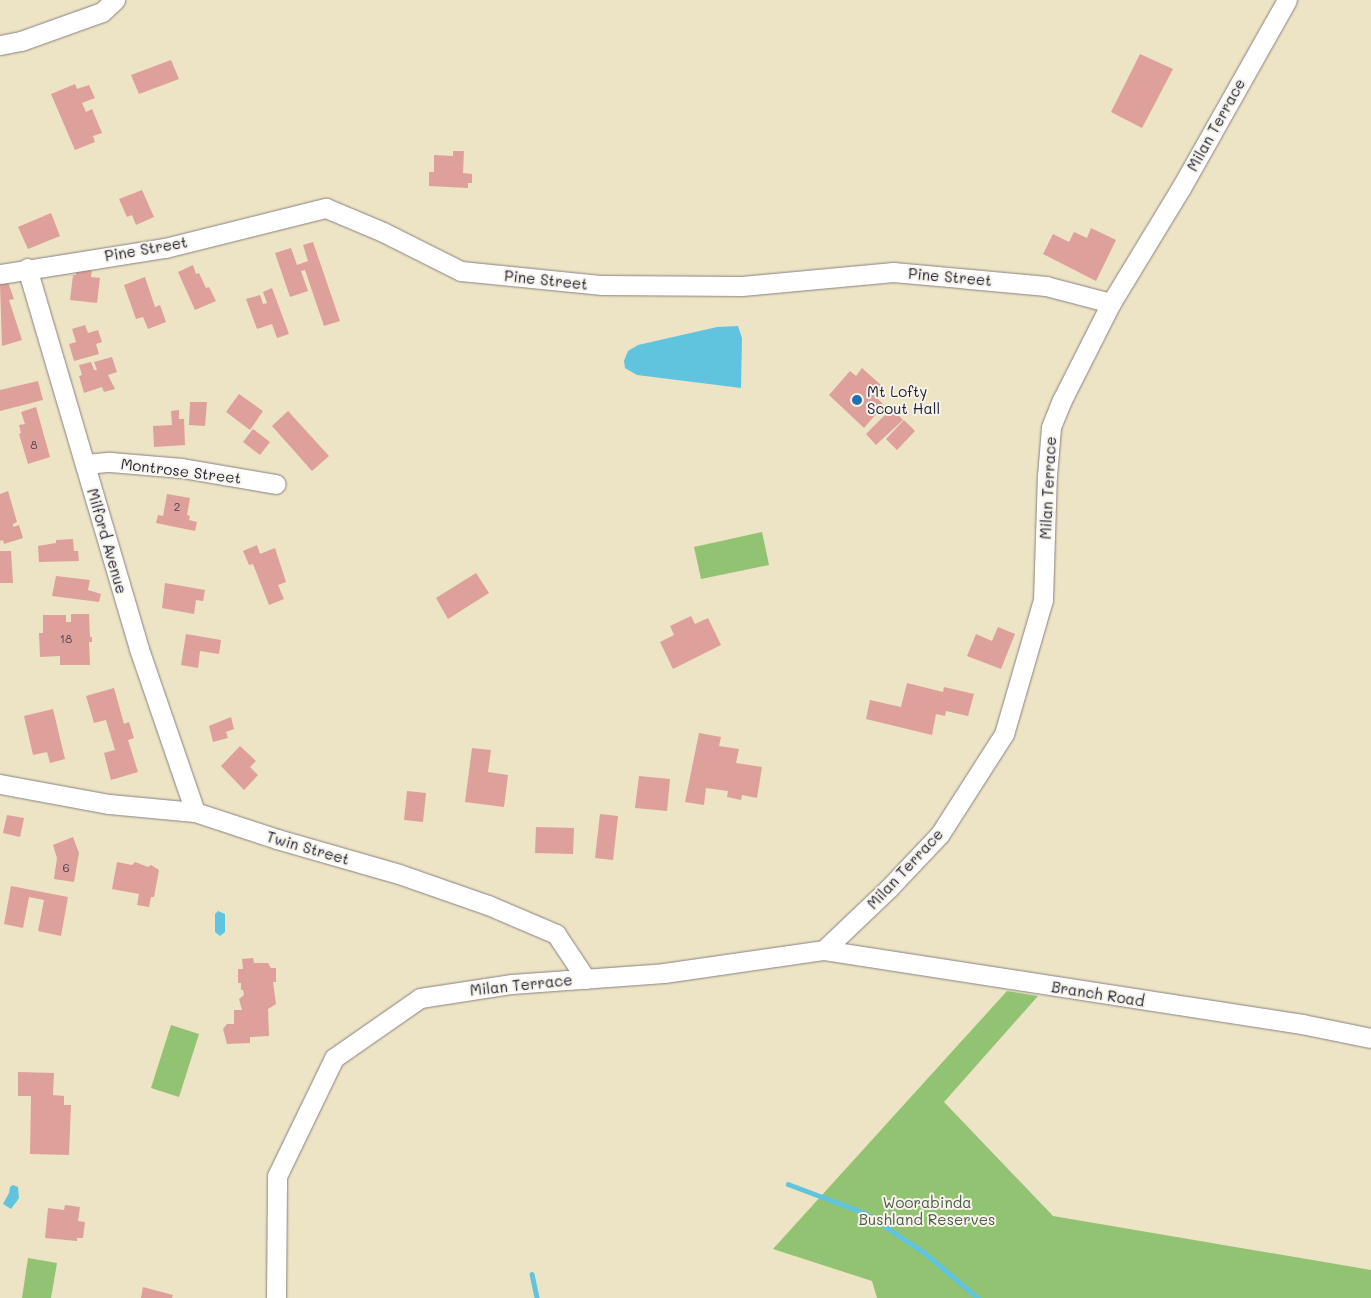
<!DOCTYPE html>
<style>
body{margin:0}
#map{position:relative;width:1371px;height:1298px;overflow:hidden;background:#ede3c5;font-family:Mali,sans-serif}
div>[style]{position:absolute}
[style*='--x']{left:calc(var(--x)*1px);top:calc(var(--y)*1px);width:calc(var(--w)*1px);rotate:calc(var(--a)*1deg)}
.green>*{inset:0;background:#92c372}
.water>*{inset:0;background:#60c4de}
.stream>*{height:4.5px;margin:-2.25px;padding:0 2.25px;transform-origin:2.25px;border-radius:2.25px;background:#60c4de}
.building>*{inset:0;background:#dea09a}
.roads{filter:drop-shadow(0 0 1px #888280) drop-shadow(0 0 1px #888280)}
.minor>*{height:19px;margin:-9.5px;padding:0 9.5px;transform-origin:9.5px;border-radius:9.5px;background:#fff}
.dots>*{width:14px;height:14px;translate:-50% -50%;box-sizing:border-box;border:2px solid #f7f3e8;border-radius:50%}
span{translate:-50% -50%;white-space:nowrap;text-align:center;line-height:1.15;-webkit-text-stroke:4px #f7f3e8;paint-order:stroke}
.number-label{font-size:12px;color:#514253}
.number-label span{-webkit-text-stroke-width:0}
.street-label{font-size:15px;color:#22223b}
.poi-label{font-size:15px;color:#22223b}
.left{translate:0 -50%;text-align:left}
.park-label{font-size:15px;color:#495a4e}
</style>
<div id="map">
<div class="green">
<i style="clip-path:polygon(762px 532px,769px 565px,701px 579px,694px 547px)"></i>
<i style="clip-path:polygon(1007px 991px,1038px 996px,944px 1102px,1053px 1216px,1371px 1270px,1371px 1298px,877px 1298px,872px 1281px,773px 1249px)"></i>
<i style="clip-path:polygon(171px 1025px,199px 1034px,179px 1097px,151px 1088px)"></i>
<i style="clip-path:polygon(28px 1258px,57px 1263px,51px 1298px,22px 1298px)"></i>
</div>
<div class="water">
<i style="clip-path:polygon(738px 326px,742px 338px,741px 388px,637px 375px,625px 368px,624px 361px,628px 351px,638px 345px,717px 327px)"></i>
<i style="clip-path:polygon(218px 911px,225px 914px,225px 932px,220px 936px,215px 932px,215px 914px)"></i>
<i style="clip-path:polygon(13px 1185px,18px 1187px,19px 1198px,11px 1209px,3px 1204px,9px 1193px,10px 1187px)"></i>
</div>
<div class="stream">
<i style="--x:788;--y:1184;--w:82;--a:20.6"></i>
<i style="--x:865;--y:1213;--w:72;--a:33.7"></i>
<i style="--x:925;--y:1253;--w:70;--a:40.3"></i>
<i style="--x:532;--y:1274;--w:25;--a:78"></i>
</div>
<div class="building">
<i style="clip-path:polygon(1140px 54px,1173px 69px,1142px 128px,1111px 112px)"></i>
<i style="clip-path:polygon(171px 60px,179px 79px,139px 94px,131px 75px)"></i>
<i style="clip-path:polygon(75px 84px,77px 89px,89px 85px,95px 98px,82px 103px,86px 112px,92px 109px,102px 133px,93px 136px,95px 142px,75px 150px,51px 94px)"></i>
<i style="clip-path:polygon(453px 151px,464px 151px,463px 173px,472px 174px,472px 183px,468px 183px,468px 188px,429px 186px,429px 172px,434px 172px,434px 155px,453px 156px)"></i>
<i style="clip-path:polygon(142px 190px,154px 217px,136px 225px,132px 215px,127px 217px,119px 199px)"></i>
<i style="clip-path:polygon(51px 213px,60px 236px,28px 249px,18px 227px)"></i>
<i style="clip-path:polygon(1091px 228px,1116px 240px,1096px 281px,1043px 254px,1053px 234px,1069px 242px,1074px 232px,1087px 238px)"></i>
<i style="clip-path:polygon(313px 242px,340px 321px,324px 326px,305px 270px,301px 271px,308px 291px,290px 297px,275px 253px,291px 248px,297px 265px,308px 261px,303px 245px)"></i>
<i style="clip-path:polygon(193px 265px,196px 274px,199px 273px,206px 288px,209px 287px,216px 301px,195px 310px,178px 272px)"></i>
<i style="clip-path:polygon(77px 267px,92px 269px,91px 277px,100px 278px,97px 303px,70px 300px,73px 275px,76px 275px)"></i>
<i style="clip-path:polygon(145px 277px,155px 307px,160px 305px,166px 322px,148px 329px,143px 317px,136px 319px,124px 285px)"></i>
<i style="clip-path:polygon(8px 282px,14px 299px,9px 300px,22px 340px,2px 346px,0 284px)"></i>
<i style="clip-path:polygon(272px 288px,289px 334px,277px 338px,272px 324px,257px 329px,246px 299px,260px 295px,263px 304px,267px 303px,263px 292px)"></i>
<i style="clip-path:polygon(85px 325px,88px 333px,98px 330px,102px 342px,96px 344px,99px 354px,74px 361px,69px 344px,76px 342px,72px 329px)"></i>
<i style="clip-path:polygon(112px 357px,117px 372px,108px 375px,115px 389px,104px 392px,102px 387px,84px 393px,79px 376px,82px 375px,79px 365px,91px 362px,94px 370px,97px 370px,94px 362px)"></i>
<i style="clip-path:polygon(862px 368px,882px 386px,874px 395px,884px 405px,864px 428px,829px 395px,850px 371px,856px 376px)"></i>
<i style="clip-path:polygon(38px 381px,43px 400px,0 411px,0 390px)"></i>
<i style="clip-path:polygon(239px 394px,263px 411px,250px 430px,226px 412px)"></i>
<i style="clip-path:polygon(190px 402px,207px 402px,205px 426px,189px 425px)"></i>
<i style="clip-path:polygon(36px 407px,50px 457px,28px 464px,19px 434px,21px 433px,19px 425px,25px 424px,21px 412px)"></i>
<i style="clip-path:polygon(892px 408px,903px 420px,876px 445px,866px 434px)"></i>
<i style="clip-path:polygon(179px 410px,179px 419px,184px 419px,185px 445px,154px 447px,153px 426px,172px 425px,171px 411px)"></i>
<i style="clip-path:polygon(288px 411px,329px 456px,312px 471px,272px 426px)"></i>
<i style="clip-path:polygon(904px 420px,915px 431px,897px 450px,886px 439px)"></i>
<i style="clip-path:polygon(253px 429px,270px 442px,260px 455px,243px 442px)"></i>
<i style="clip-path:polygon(8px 491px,17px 522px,13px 524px,13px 527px,19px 525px,23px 538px,4px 544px,3px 540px,0 541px,0 494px)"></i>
<i style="clip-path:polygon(167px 494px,190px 498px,187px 515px,190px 516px,189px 520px,197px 522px,195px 531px,156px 523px,158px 515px,163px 516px)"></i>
<i style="clip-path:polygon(73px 539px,74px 551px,78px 551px,79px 561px,39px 562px,38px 546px,56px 543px,56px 540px)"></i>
<i style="clip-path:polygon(257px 545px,260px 554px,275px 548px,286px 582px,278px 585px,284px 599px,269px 605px,253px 564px,249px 565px,243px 551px)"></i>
<i style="clip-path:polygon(0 551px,11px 551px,13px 583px,0 583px)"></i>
<i style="clip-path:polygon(476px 573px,489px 593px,448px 619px,436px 598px)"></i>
<i style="clip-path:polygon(56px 576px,90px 580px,88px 590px,101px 594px,99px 602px,52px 596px)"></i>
<i style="clip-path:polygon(165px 583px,205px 590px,203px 601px,196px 600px,194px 614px,162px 608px)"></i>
<i style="clip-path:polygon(71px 614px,89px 614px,90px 637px,92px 637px,92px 642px,89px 642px,90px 665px,60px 665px,60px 656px,40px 657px,39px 633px,43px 633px,43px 615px,66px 615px,66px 622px,71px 622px)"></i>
<i style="clip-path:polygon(691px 616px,695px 624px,708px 618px,721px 645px,673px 669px,660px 642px,674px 635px,670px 626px)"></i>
<i style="clip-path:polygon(998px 627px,1015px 634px,1001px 669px,967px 656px,976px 634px,992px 641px)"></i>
<i style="clip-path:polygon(186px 634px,221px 640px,219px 654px,200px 651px,198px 668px,181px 665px)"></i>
<i style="clip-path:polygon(907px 683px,943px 692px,944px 687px,974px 694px,968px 716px,946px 711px,945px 716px,936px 714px,932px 735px,866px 719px,870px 700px,901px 707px)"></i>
<i style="clip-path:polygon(114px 688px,124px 724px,129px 722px,134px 738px,128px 740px,138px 772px,111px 780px,104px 753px,115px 750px,106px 720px,94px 723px,86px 696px)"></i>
<i style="clip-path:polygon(53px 709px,65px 759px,50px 763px,47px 752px,33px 755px,24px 716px)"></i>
<i style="clip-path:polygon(231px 717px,234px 729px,226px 732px,228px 738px,213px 742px,209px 726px)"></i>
<i style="clip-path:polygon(699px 733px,721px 737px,719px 746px,739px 749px,736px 763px,762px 767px,757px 798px,742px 795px,741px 800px,727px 797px,728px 791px,706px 788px,704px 805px,685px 802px)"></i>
<i style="clip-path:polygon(240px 746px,256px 761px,250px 767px,258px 775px,244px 790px,221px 766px)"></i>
<i style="clip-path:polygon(472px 748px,491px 750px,488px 772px,508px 775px,504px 807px,465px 802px)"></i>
<i style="clip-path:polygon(639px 776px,670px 779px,667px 811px,635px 808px)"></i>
<i style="clip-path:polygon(407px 791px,426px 793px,423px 822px,404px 820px)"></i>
<i style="clip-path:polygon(600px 814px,618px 816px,613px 860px,595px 858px)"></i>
<i style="clip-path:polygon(7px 815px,24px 818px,20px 837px,3px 833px)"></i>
<i style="clip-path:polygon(536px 827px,574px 828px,573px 854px,535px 853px)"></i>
<i style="clip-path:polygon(73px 837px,79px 853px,74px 882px,54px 879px,57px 858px,53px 845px)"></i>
<i style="clip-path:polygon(117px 862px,132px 865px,135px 862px,148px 867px,151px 865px,159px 870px,154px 897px,151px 897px,149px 907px,137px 905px,139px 894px,112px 889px)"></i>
<i style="clip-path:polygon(11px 886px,68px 897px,61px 936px,38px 931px,44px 900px,29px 897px,23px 928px,4px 924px)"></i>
<i style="clip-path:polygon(253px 958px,254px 963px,268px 963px,271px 968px,276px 968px,276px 982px,273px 982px,276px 1004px,268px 1009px,269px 1036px,250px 1037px,250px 1043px,227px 1044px,223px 1029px,227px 1024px,234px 1024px,234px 1010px,242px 1010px,239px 999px,244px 995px,243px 990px,241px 990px,241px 983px,238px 983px,238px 969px,243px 969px,242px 959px)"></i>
<i style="clip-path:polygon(18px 1072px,54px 1073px,53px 1095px,64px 1096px,64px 1105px,71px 1105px,69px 1155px,30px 1154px,31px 1096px,18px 1096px)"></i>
<i style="clip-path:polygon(65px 1205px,80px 1207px,78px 1221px,85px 1222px,83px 1238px,77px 1238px,77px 1241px,45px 1238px,48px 1208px,64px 1210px)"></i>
<i style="clip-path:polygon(143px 1287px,173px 1295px,172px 1298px,141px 1298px)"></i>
</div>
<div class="roads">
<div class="minor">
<i style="--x:0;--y:45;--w:21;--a:-11"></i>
<i style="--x:21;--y:41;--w:86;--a:-19.7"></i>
<i style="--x:102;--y:12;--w:18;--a:-43"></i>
<i style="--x:27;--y:268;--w:397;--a:73.6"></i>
<i style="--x:139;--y:649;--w:172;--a:71"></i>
<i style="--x:0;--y:274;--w:167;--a:-9"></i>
<i style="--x:165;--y:248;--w:166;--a:-14"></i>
<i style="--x:326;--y:208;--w:62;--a:22.8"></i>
<i style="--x:383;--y:232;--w:87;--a:26.6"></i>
<i style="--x:461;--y:271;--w:142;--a:5.7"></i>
<i style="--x:602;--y:285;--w:140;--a:0.4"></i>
<i style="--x:742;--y:286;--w:152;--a:-5.3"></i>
<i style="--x:893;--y:272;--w:154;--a:5.2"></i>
<i style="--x:1046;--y:286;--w:67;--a:14.7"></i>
<i style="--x:85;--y:464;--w:25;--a:-5"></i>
<i style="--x:110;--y:462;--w:72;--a:4.8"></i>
<i style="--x:182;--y:468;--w:95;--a:9.7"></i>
<i style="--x:0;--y:784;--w:111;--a:10.4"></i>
<i style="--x:109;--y:804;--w:86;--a:5.3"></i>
<i style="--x:195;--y:812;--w:86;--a:18.2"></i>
<i style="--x:277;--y:839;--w:127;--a:16"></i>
<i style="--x:399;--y:874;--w:94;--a:19.2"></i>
<i style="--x:488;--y:905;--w:74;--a:23.1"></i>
<i style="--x:556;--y:934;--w:54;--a:56.3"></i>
<i style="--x:824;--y:950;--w:484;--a:8.8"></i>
<i style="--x:1302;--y:1024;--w:70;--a:11.5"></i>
<i style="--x:276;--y:1298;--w:122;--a:-89.5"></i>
<i style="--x:277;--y:1176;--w:131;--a:-64.2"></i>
<i style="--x:334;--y:1058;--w:105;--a:-34.9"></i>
<i style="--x:420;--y:998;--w:93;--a:-8.7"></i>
<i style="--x:512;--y:984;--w:152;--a:-4.1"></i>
<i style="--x:664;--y:973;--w:162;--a:-8.2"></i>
<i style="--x:824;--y:950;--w:90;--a:-43.6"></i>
<i style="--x:889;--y:888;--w:74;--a:-46.6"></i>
<i style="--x:940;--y:834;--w:119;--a:-57.4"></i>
<i style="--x:1004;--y:734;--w:140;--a:-73.8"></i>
<i style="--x:1043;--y:600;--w:124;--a:-88.2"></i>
<i style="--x:1047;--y:476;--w:49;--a:-85.3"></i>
<i style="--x:1051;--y:427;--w:29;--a:-68"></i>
<i style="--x:1062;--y:400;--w:109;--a:-63.2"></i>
<i style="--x:1111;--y:303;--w:135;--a:-58.7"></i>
<i style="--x:1181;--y:188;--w:216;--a:-60.6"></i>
</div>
</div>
<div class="dots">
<i style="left:857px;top:400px;background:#1f6fb2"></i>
</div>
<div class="number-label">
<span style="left:34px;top:445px">8</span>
<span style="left:177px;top:507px">2</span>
<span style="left:66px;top:639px">18</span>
<span style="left:66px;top:868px">6</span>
</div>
<div class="street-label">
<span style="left:1216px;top:125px;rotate:-61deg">Milan Terrace</span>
<span style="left:146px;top:249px;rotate:-10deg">Pine Street</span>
<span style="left:950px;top:277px;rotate:5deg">Pine Street</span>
<span style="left:546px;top:280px;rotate:6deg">Pine Street</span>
<span style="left:181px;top:471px;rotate:7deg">Montrose Street</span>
<span style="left:1048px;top:488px;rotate:-87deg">Milan Terrace</span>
<span style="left:107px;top:541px;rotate:74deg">Milford Avenue</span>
<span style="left:308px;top:848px;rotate:16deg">Twin Street</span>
<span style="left:905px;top:869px;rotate:-47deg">Milan Terrace</span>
<span style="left:521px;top:985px;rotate:-6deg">Milan Terrace</span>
<span style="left:1098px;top:994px;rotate:9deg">Branch Road</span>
</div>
<div class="poi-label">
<span class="left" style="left:867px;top:400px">Mt Lofty<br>Scout Hall</span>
</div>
<div class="park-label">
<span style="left:927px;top:1211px">Woorabinda<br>Bushland Reserves</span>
</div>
</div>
